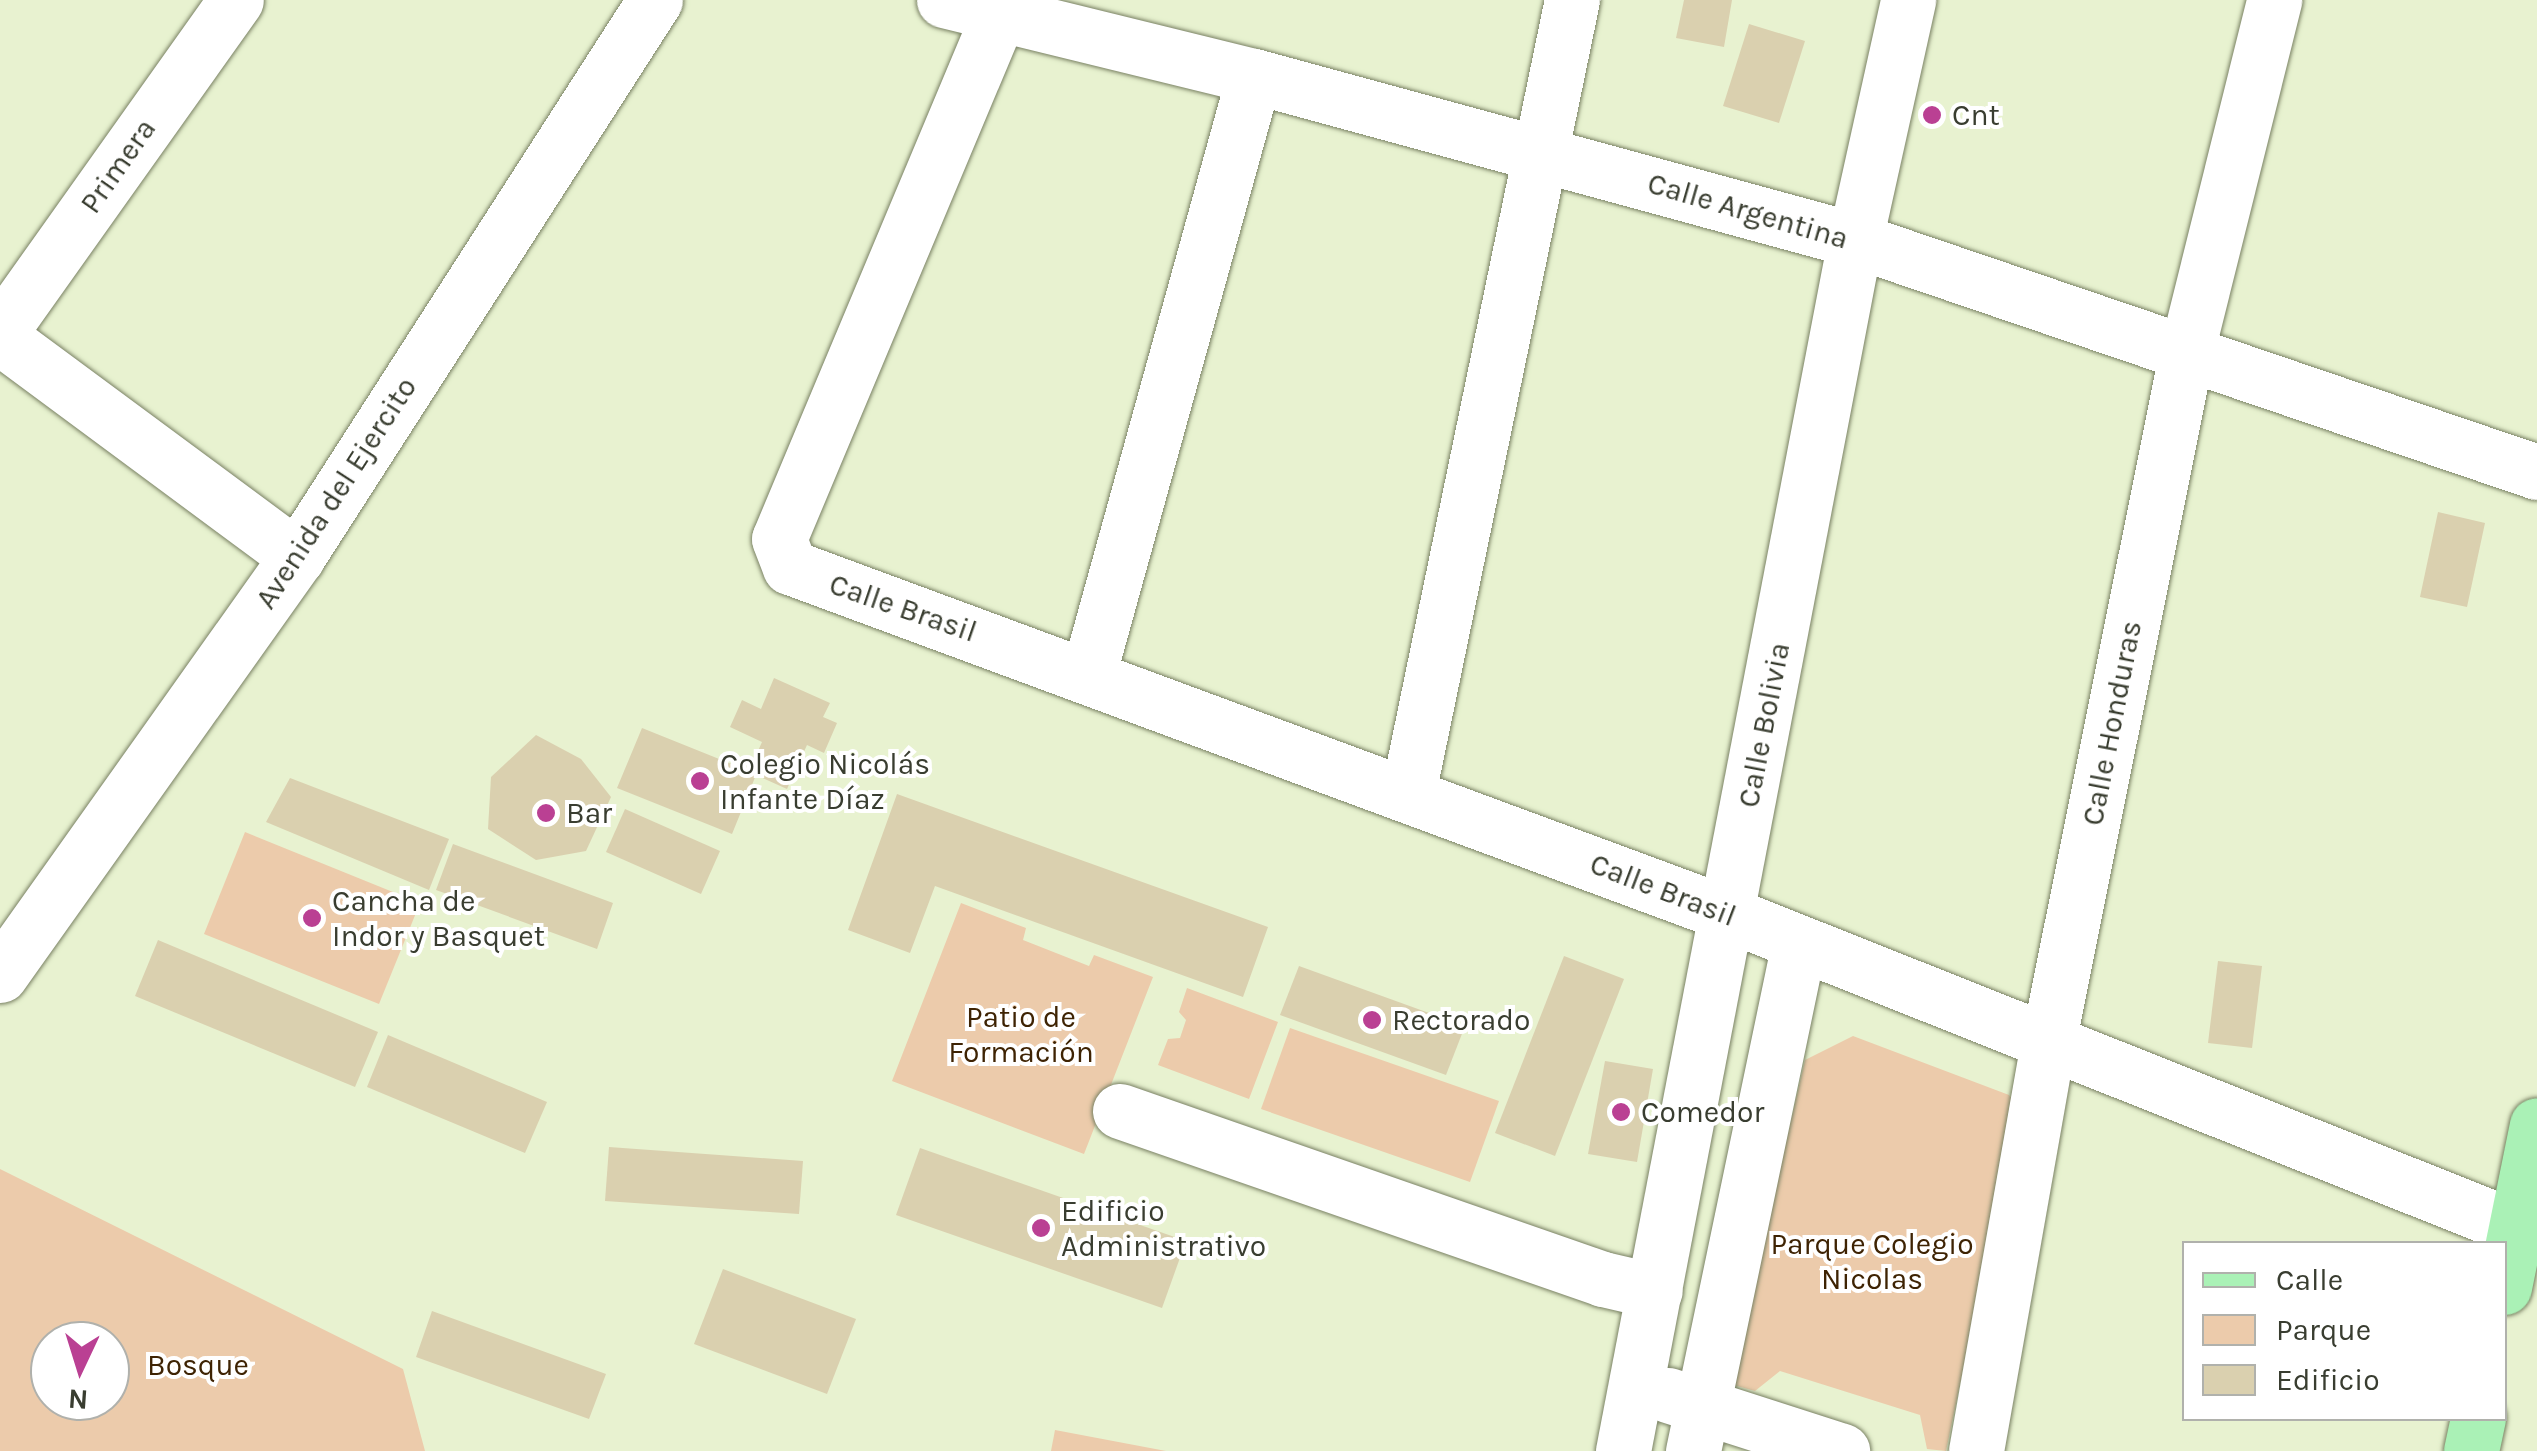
<!DOCTYPE html>
<meta charset="utf-8">
<style>
body{margin:0}
#map{position:relative;width:2537px;height:1451px;overflow:hidden;background:#e8f2d0;font-family:Karla,sans-serif}
div>[style]{position:absolute}
[style*='--x']{left:calc(var(--x)*1px);top:calc(var(--y)*1px);width:calc(var(--w)*1px);rotate:calc(var(--a)*1deg)}
.green>*{inset:0;background:#eccbab}
.building>*{inset:0;background:#dad0af}
.roads{filter:drop-shadow(0 0 2px #798163) drop-shadow(0 0 2px #798163)}
.minor>*{height:55px;margin:-27.5px;padding:0 27.5px;transform-origin:27.5px;border-radius:27.5px;background:#fff}
.major>*{height:55px;margin:-27.5px;padding:0 27.5px;transform-origin:27.5px;border-radius:27.5px;background:#aaf1b6}
.dots>*{width:28px;height:28px;translate:-50% -50%;box-sizing:border-box;border:5px solid #fff;border-radius:50%}
span{translate:-50% -50%;white-space:nowrap;text-align:center;line-height:1.15;-webkit-text-stroke:8px #fff;paint-order:stroke}
.poi-label{font-size:30px;color:#393d30}
.left{translate:0 -50%;text-align:left}
.street-label{font-size:30px;color:#393d30}
.park-label{font-size:30px;color:#3e2303}
.legend{position:absolute;left:2182px;top:1241px;width:325px;height:180px;box-sizing:border-box;background:#fff;border:2px solid #b0b1ac;margin:0;padding:12px 18px;list-style:none;font-size:30px;color:#393d30}
.legend li{display:flex;align-items:center;gap:20px;height:50px}
.legend b{width:50px;border:2px solid #b0b1ac}
.north{position:absolute;left:30px;top:1321px;width:100px;height:100px;box-sizing:border-box;background:#fff;border:2px solid #b0b1ac;border-radius:50%;rotate:184deg;font-size:28px;font-weight:700;line-height:40px;text-align:center;color:#393d30}
.north::after{content:'';display:block;margin:auto;width:35px;height:45px;background:#ba4093;clip-path:polygon(50% 0,100% 100%,50% 72%,0 100%)}
</style>
<div id="map">
<div class="green">
<i style="clip-path:polygon(245px 832px,420px 903px,379px 1004px,204px 934px)"></i>
<i style="clip-path:polygon(961px 903px,1026px 928px,1023px 940px,1089px 966px,1094px 955px,1153px 977px,1084px 1154px,892px 1081px)"></i>
<i style="clip-path:polygon(1187px 988px,1278px 1022px,1249px 1099px,1158px 1065px,1168px 1039px,1180px 1038px,1186px 1020px,1179px 1012px)"></i>
<i style="clip-path:polygon(1290px 1028px,1499px 1101px,1470px 1182px,1261px 1109px)"></i>
<i style="clip-path:polygon(1853px 1036px,2009px 1095px,2018px 1107px,1946px 1451px,1927px 1449px,1920px 1415px,1780px 1371px,1755px 1391px,1730px 1384px,1805px 1060px)"></i>
<i style="clip-path:polygon(evenodd,0 1169px,403px 1369px,425px 1451px,0 1451px,0 1169px,50px 1341px,110px 1341px,110px 1401px,50px 1401px,50px 1341px)"></i>
<i style="clip-path:polygon(1055px 1430px,1166px 1451px,1051px 1451px)"></i>
</div>
<div class="building">
<i style="clip-path:polygon(1684px 0,1732px 0,1724px 47px,1676px 38px)"></i>
<i style="clip-path:polygon(1749px 24px,1805px 41px,1779px 123px,1723px 106px)"></i>
<i style="clip-path:polygon(2438px 512px,2485px 523px,2467px 607px,2420px 597px)"></i>
<i style="clip-path:polygon(774px 678px,830px 703px,823px 717px,837px 723px,824px 753px,807px 745px,787px 789px,756px 775px,732px 834px,617px 788px,642px 728px,749px 771px,762px 742px,730px 727px,742px 700px,761px 709px)"></i>
<i style="clip-path:polygon(536px 735px,581px 759px,611px 797px,586px 851px,536px 860px,488px 829px,491px 777px)"></i>
<i style="clip-path:polygon(290px 778px,449px 839px,429px 890px,266px 822px)"></i>
<i style="clip-path:polygon(897px 794px,1268px 927px,1243px 997px,935px 886px,910px 953px,848px 930px)"></i>
<i style="clip-path:polygon(625px 809px,720px 851px,701px 894px,606px 852px)"></i>
<i style="clip-path:polygon(453px 844px,613px 903px,597px 949px,436px 890px)"></i>
<i style="clip-path:polygon(158px 940px,378px 1032px,355px 1087px,135px 996px)"></i>
<i style="clip-path:polygon(1564px 956px,1624px 979px,1555px 1156px,1495px 1133px)"></i>
<i style="clip-path:polygon(2218px 961px,2262px 966px,2252px 1048px,2208px 1043px)"></i>
<i style="clip-path:polygon(1299px 966px,1465px 1026px,1446px 1075px,1280px 1015px)"></i>
<i style="clip-path:polygon(388px 1035px,547px 1102px,525px 1153px,367px 1087px)"></i>
<i style="clip-path:polygon(1605px 1061px,1653px 1069px,1637px 1162px,1588px 1154px)"></i>
<i style="clip-path:polygon(609px 1147px,803px 1161px,799px 1214px,605px 1201px)"></i>
<i style="clip-path:polygon(920px 1148px,1186px 1241px,1162px 1308px,896px 1215px)"></i>
<i style="clip-path:polygon(723px 1269px,856px 1319px,827px 1394px,694px 1344px)"></i>
<i style="clip-path:polygon(432px 1311px,606px 1374px,589px 1419px,416px 1357px)"></i>
</div>
<div class="roads">
<div class="minor">
<i style="--x:944;--y:0;--w:319;--a:13.8"></i>
<i style="--x:1254;--y:76;--w:623;--a:15.26"></i>
<i style="--x:1855;--y:240;--w:720;--a:18.79"></i>
<i style="--x:1005;--y:0;--w:584;--a:112.75"></i>
<i style="--x:779;--y:539;--w:30;--a:69"></i>
<i style="--x:790;--y:567;--w:1000;--a:20.3"></i>
<i style="--x:1728;--y:914;--w:849;--a:21.7"></i>
<i style="--x:0;--y:332;--w:407;--a:-54.6"></i>
<i style="--x:0;--y:337;--w:370;--a:36.5"></i>
<i style="--x:1089;--y:672;--w:618;--a:-74.53"></i>
<i style="--x:1408;--y:793;--w:810;--a:-78.32"></i>
<i style="--x:0;--y:975;--w:513;--a:-54.61"></i>
<i style="--x:297;--y:557;--w:662;--a:-57.27"></i>
<i style="--x:1120;--y:1111;--w:511;--a:19.18"></i>
<i style="--x:1603;--y:1279;--w:53;--a:13"></i>
<i style="--x:1668;--y:1395;--w:183;--a:17.8"></i>
<i style="--x:1623;--y:1451;--w:1233;--a:-79.15"></i>
<i style="--x:1855;--y:240;--w:246;--a:-77.5"></i>
<i style="--x:1693;--y:1451;--w:519;--a:-78.21"></i>
<i style="--x:1976;--y:1451;--w:414;--a:-80"></i>
<i style="--x:2048;--y:1043;--w:707;--a:-78.66"></i>
<i style="--x:2187;--y:350;--w:361;--a:-76"></i>
</div>
<div class="major">
<i style="--x:2504;--y:1287;--w:165;--a:-78.5"></i>
<i style="--x:2471;--y:1451;--w:34;--a:-78"></i>
</div>
</div>
<div class="dots">
<i style="left:1932px;top:115px;background:#ba4093"></i>
<i style="left:700px;top:781px;background:#ba4093"></i>
<i style="left:546px;top:813px;background:#ba4093"></i>
<i style="left:312px;top:918px;background:#ba4093"></i>
<i style="left:1372px;top:1020px;background:#ba4093"></i>
<i style="left:1621px;top:1112px;background:#ba4093"></i>
<i style="left:1041px;top:1228px;background:#ba4093"></i>
</div>
<div class="poi-label">
<span class="left" style="left:1952px;top:115px">Cnt</span>
<span class="left" style="left:720px;top:781px">Colegio Nicolás<br>Infante Díaz</span>
<span class="left" style="left:566px;top:813px">Bar</span>
<span class="left" style="left:332px;top:918px">Cancha de<br>Indor y Basquet</span>
<span class="left" style="left:1392px;top:1020px">Rectorado</span>
<span class="left" style="left:1641px;top:1112px">Comedor</span>
<span class="left" style="left:1061px;top:1228px">Edificio<br>Administrativo</span>
</div>
<div class="street-label">
<span style="left:118px;top:166px;rotate:-55deg">Primera</span>
<span style="left:1748px;top:211px;rotate:16deg">Calle Argentina</span>
<span style="left:336px;top:493px;rotate:-57deg">Avenida del Ejercito</span>
<span style="left:903px;top:608px;rotate:19deg">Calle Brasil</span>
<span style="left:2112px;top:723px;rotate:-79deg">Calle Honduras</span>
<span style="left:1764px;top:725px;rotate:-79deg">Calle Bolivia</span>
<span style="left:1663px;top:890px;rotate:21deg">Calle Brasil</span>
</div>
<div class="park-label">
<span style="left:1021px;top:1034px">Patio de<br>Formación</span>
<span style="left:1872px;top:1261px">Parque Colegio<br>Nicolas</span>
<span style="left:198px;top:1365px">Bosque</span>
</div>
<ul class="legend">
<li><b style="height:12px;background:#aaf1b6"></b>Calle</li>
<li><b style="height:28px;background:#eccbab"></b>Parque</li>
<li><b style="height:28px;background:#dad0af"></b>Edificio</li>
</ul>
<div class="north">N</div>
</div>
